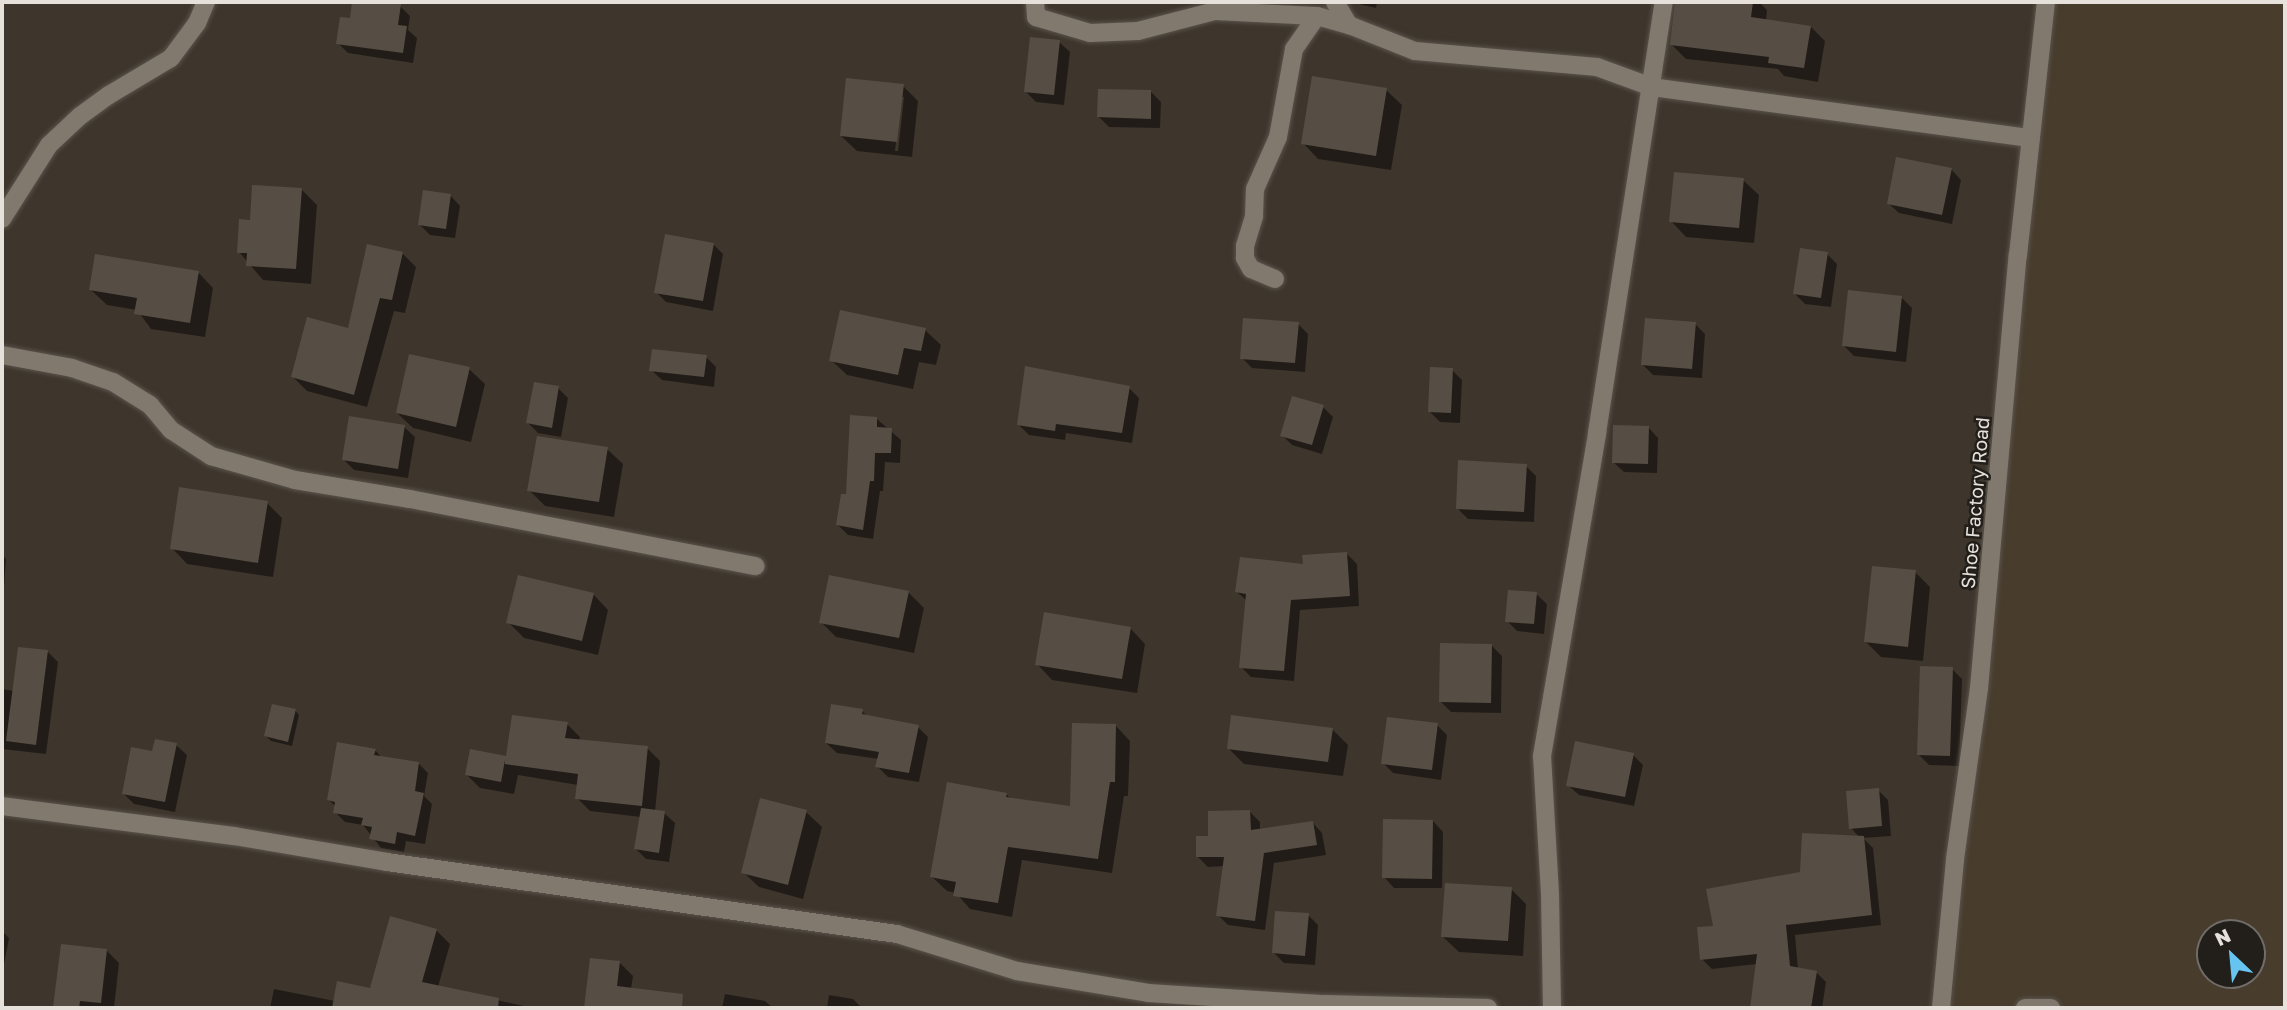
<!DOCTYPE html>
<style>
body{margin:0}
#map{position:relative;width:2287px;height:1010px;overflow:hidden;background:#3e362d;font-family:"Golos Text",sans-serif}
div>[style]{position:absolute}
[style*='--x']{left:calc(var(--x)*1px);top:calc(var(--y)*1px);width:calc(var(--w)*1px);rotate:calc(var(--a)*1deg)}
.built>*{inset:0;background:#483c2d}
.shadow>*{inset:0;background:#0007}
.building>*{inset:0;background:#564e44}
.roads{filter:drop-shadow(0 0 2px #5a544c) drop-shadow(0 0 2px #5a544c)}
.minor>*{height:18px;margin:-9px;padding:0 9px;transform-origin:9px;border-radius:9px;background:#82796e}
span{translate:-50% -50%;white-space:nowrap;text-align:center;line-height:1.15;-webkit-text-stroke:5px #221e1a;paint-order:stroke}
.street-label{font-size:19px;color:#e6e1db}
.frame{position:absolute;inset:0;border:4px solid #e6e1db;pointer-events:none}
.north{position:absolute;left:2196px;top:919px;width:70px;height:70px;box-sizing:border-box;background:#221e1a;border:2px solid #706c67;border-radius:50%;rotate:334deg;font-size:19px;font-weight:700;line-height:28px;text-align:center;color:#e6e1db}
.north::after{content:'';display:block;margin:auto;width:24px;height:32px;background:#67c4f0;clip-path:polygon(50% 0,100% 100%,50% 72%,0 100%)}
</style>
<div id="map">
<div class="built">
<i style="clip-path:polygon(evenodd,2045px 2px,2285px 2px,2285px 1008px,1949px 1008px,2045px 2px,2210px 933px,2252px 933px,2252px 975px,2210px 975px,2210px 933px)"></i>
</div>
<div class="shadow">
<i style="clip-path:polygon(354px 2px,400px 6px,410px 16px,408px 30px,417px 38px,413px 63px,348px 53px,338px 43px,351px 20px)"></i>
<i style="clip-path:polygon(1350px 2px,1377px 2px,1376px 8px)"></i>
<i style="clip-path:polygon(1677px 2px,1759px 2px,1767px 10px,1766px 21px,1811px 27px,1825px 41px,1818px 82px,1784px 76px,1778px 69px,1686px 59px,1672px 45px)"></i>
<i style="clip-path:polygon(1059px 42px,1070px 52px,1064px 105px,1036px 102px,1026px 92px)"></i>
<i style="clip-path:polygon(evenodd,903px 86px,918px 101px,912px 157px,857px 151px,841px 136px,903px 86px,901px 97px,904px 97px,898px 151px,895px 151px,901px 97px)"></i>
<i style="clip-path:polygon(1386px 90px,1402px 105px,1391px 170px,1318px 159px,1303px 143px)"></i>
<i style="clip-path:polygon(1151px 92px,1161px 102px,1160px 128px,1109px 127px,1099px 117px)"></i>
<i style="clip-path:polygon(1951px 169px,1961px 180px,1952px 224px,1899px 213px,1888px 203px)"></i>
<i style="clip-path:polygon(1743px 180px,1759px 195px,1754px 243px,1686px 237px,1671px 221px)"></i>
<i style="clip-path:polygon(302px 190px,317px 205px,311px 284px,263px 280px,239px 252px,251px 222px)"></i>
<i style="clip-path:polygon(450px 195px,460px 206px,455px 238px,430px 235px,420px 225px)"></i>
<i style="clip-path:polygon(713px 244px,723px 254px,713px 311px,666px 302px,656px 292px)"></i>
<i style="clip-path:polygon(402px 253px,416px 267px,405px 313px,394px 311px,367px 407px,307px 391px,293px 377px,349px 330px)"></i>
<i style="clip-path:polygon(1827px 254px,1837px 264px,1831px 307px,1805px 304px,1795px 294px)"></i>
<i style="clip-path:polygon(198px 272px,213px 288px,205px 337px,151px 329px,137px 310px,107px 305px,91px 290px)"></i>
<i style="clip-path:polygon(1902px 298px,1912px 308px,1906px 362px,1854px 356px,1844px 346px)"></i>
<i style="clip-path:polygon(1298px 324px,1308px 334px,1305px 372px,1252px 368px,1242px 358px)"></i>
<i style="clip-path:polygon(1695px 324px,1705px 334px,1702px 378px,1653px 375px,1643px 365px)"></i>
<i style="clip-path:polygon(925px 330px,941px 345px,936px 365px,919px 362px,913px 389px,847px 375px,831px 360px)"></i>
<i style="clip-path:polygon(706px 357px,716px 367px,714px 387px,662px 380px,651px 370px)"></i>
<i style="clip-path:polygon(469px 369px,485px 384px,471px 442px,413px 428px,397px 413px)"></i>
<i style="clip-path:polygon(1452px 370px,1462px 380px,1460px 423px,1440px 422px,1430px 412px)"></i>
<i style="clip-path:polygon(558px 388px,568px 398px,561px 437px,538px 433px,528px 423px)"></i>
<i style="clip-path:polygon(1129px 388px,1139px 398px,1132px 443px,1066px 433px,1065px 440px,1029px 435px,1019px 425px)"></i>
<i style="clip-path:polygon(1323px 407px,1333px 417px,1322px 454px,1292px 445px,1282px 435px)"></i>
<i style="clip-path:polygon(877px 419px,901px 440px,900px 463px,885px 462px,883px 491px,880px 491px,873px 539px,848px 535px,838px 525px)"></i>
<i style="clip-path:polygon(404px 427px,415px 437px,408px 478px,354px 470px,343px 459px)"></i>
<i style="clip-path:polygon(1648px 427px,1658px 438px,1657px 473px,1624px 472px,1613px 462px)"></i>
<i style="clip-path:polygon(607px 449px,623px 464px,614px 517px,545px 506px,529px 490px)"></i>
<i style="clip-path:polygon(1526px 466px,1536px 476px,1534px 522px,1468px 519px,1458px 509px)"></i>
<i style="clip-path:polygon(267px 503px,282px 518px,273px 577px,187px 564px,172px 548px)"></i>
<i style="clip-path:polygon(2px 554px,6px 559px,2px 615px)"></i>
<i style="clip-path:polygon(1347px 554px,1357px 564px,1359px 606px,1300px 610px,1294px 681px,1251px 677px,1241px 667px,1247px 601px,1237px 592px)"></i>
<i style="clip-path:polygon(1915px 572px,1930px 587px,1923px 661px,1881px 657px,1866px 642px)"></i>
<i style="clip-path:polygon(908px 592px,924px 608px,914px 653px,836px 637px,821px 622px)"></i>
<i style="clip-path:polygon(593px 594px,608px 610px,598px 655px,524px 638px,508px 622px)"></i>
<i style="clip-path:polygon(1536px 594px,1547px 604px,1544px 634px,1517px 631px,1507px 621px)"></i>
<i style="clip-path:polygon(1130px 628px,1145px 644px,1137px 693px,1052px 680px,1037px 664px)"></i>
<i style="clip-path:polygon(1492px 646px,1502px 656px,1501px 713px,1451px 712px,1441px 702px)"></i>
<i style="clip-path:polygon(48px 652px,58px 662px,46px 754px,2px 749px,2px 689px,14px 691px)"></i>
<i style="clip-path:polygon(1952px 669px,1962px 679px,1959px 766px,1929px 765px,1919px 755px)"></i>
<i style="clip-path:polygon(295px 710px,299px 715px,292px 746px,271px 741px,266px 736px)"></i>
<i style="clip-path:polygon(862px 711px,868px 717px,918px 727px,928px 737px,919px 782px,888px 777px,877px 766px,879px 759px,837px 753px,826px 743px)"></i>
<i style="clip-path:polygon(567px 724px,580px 737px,579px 741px,647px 748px,660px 761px,655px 812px,664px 813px,675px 823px,669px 862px,646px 859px,636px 849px,641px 817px,590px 811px,577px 798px,578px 785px,518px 775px,514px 794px,480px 788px,467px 775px,507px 758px)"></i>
<i style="clip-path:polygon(1437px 725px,1447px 735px,1441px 780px,1393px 773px,1383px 763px)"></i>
<i style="clip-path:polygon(1116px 726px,1130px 741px,1128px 796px,1124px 796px,1112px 873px,1022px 860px,1012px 917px,970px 909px,956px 893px,947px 891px,932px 877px,1006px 794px,1012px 800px,1072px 808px)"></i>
<i style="clip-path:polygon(1332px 729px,1348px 745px,1343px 776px,1244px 764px,1229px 749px)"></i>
<i style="clip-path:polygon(176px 745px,187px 755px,175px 812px,134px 804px,124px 794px,153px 753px)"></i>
<i style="clip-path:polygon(375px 750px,382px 758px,419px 764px,428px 773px,424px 796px,432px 804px,425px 844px,406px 841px,404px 852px,381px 848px,363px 825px,345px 822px,335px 812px,336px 807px,329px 800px)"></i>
<i style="clip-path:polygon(1633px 755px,1643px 765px,1634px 806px,1579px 795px,1568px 785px)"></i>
<i style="clip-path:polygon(1878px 790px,1888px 800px,1891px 836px,1863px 838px,1873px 848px,1881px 925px,1795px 935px,1798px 969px,1816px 972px,1826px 982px,1822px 1008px,1752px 1008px,1757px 964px,1712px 969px,1702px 959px,1715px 927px,1860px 838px,1851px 828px)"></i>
<i style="clip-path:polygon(806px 812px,822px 827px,803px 899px,759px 887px,743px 872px)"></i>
<i style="clip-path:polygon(1250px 812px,1260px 822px,1260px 830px,1312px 822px,1322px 833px,1326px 855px,1274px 863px,1265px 930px,1228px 925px,1218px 915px,1224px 866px,1208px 867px,1198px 857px,1210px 838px)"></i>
<i style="clip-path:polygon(1433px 821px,1443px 832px,1442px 888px,1394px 888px,1384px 877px)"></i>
<i style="clip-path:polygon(1511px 889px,1526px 904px,1523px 956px,1459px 952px,1443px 937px)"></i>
<i style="clip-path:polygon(1308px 915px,1318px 925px,1315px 965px,1284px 963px,1274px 953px)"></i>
<i style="clip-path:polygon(436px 930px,450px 944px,438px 987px,533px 1008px,270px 1008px,274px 989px,335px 1001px,371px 990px)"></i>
<i style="clip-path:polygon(2px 931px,9px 938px,2px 975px)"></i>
<i style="clip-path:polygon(62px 945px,106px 950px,119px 963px,114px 1008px,54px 1008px)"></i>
<i style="clip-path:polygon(592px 960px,620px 963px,633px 976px,631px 989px,669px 1008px,586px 1008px)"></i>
<i style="clip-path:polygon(725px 994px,765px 1001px,773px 1008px,722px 1008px)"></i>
<i style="clip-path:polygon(829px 995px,853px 999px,862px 1008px,827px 1008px)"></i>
</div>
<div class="building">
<i style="clip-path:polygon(352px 2px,401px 4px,398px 25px,407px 26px,403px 53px,336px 44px,340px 17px,350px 18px)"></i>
<i style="clip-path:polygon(1675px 2px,1753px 2px,1751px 17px,1811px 26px,1804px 68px,1768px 63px,1769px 57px,1670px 45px)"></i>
<i style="clip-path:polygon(1030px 37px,1060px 40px,1054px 95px,1024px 92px)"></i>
<i style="clip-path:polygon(1312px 76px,1387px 88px,1376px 156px,1301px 144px)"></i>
<i style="clip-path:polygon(846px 78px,904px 84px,897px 142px,840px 136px)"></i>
<i style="clip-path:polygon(1098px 89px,1151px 90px,1151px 119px,1097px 117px)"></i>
<i style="clip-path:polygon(1896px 157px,1952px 168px,1942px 215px,1887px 204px)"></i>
<i style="clip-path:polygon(1674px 172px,1744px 178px,1739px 228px,1669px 222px)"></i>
<i style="clip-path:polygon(252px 185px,302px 188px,296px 269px,246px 266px,247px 253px,237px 253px,239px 219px,250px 220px)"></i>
<i style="clip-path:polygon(423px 190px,451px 194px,446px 229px,418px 225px)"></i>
<i style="clip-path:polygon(665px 234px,714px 243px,703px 301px,654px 293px)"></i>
<i style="clip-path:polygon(367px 244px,403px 252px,392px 300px,380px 298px,354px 395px,291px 377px,307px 317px,348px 328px)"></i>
<i style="clip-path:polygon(1800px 248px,1828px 252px,1821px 298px,1793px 294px)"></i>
<i style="clip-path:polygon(95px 254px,199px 271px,190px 323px,134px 314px,137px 298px,89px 290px)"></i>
<i style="clip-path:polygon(1848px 290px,1902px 296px,1896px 352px,1842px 346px)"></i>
<i style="clip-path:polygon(840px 310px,926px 328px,921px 351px,904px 348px,898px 375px,829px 361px)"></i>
<i style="clip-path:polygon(1243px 318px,1299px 322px,1295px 363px,1240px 359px)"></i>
<i style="clip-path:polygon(1645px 318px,1696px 322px,1692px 369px,1641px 365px)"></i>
<i style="clip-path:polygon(652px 349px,707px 355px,704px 377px,649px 371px)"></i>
<i style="clip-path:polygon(409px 354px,470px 367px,456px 427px,396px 413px)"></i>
<i style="clip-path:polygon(1025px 366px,1130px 386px,1122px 433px,1056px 424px,1055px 431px,1017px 425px)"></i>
<i style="clip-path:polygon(1430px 367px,1453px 368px,1451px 413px,1428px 412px)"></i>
<i style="clip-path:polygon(534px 382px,559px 386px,552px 428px,526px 423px)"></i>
<i style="clip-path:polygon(1292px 396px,1324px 405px,1312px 445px,1280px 436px)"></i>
<i style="clip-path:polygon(850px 415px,877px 417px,877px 427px,892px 428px,891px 453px,875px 453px,874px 481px,870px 481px,863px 530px,836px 525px,841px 494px,846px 494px)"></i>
<i style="clip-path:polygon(349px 416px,405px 425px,398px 469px,342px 460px)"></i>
<i style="clip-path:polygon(1613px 425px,1649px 426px,1648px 464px,1612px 463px)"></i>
<i style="clip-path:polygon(537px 436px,608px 447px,599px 502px,527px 491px)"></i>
<i style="clip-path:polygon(1458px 460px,1527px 464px,1524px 512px,1456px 509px)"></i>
<i style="clip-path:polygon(179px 487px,268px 501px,258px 563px,170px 549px)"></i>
<i style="clip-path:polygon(1347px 552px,1350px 596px,1291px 600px,1284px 671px,1239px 668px,1246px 594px,1235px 592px,1240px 557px,1303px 564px,1302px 555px)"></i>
<i style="clip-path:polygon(1872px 566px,1916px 570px,1908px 647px,1864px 642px)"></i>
<i style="clip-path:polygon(518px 575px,594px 593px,582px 641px,506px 623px)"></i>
<i style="clip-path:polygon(829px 575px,909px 591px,899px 638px,819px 623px)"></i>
<i style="clip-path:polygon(1508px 590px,1537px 592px,1534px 624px,1505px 622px)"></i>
<i style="clip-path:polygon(1044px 612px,1131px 627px,1122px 679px,1035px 665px)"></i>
<i style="clip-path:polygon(1440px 643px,1492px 644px,1491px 703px,1439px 702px)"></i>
<i style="clip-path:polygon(18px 647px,48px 650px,36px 745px,6px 741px)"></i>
<i style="clip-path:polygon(1920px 666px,1953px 667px,1950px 756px,1917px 755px)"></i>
<i style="clip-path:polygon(272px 704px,296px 709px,288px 742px,264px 736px)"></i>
<i style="clip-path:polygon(831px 704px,863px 709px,862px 714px,919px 725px,909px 773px,875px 767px,879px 752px,825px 743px)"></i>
<i style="clip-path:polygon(512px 715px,568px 722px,565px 738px,648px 746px,642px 806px,575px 799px,578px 774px,505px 764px,505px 760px,501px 782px,465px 775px,470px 749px,506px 756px)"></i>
<i style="clip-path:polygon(1231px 715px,1333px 728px,1328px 762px,1227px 749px)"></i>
<i style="clip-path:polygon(1387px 717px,1438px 723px,1432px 770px,1381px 764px)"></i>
<i style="clip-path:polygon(1072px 723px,1116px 724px,1115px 782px,1110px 782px,1098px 859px,1008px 847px,998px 903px,953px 896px,956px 882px,930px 877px,947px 782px,1007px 793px,1006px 797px,1070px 806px)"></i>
<i style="clip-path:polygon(155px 739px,177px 743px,165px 802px,122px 794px,131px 747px,152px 751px)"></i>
<i style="clip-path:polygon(1575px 741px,1634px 753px,1625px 797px,1566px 786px)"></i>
<i style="clip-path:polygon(337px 742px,376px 749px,374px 755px,419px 762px,415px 791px,424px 793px,415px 836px,397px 832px,395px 844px,369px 839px,372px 827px,361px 825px,363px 818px,333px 813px,335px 802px,327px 800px)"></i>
<i style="clip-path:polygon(1879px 788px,1882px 826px,1849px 829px,1846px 791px)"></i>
<i style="clip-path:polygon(760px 798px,807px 810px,788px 885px,741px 873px)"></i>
<i style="clip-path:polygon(641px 808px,665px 811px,659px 853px,634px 849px)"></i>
<i style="clip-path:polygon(1250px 810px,1251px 830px,1313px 821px,1317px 845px,1264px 853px,1255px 921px,1216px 916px,1224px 857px,1196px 857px,1196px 836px,1208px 836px,1208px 811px)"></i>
<i style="clip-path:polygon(1383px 819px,1433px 820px,1432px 879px,1382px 878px)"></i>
<i style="clip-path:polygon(1802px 833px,1864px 836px,1872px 915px,1786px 925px,1790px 966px,1817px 971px,1811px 1008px,1750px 1008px,1757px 954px,1700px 960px,1697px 927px,1713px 926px,1706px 889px,1800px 872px)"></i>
<i style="clip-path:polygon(1445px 883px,1512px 887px,1508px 941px,1441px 937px)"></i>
<i style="clip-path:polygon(1275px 911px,1309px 913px,1305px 956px,1272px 953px)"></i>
<i style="clip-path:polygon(390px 916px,437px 929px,422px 982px,499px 998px,498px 1008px,332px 1008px,337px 981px,370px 988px)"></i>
<i style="clip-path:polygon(61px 944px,107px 949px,101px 1003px,80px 1001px,79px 1008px,53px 1007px)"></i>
<i style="clip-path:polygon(590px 958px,620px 961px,617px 986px,683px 994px,682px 1008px,584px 1008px)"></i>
</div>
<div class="roads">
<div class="minor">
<i style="--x:1035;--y:2;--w:15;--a:86"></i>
<i style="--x:1036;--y:17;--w:56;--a:16.5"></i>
<i style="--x:1090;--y:33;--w:48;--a:-2.4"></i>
<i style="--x:1138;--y:31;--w:80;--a:-14.6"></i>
<i style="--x:1215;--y:11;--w:102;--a:2.8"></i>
<i style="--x:1317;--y:16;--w:33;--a:16"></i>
<i style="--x:1349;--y:25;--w:71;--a:21.5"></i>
<i style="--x:1415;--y:51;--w:183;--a:5"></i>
<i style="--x:1597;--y:67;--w:59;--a:20"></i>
<i style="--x:1652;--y:87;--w:382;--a:7.7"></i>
<i style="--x:1335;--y:2;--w:27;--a:59"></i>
<i style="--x:2;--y:219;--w:88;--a:-57.6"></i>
<i style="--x:49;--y:145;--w:42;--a:-43.1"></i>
<i style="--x:80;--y:116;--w:36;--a:-36"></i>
<i style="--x:109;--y:95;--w:72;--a:-30.8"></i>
<i style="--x:171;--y:58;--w:44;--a:-53.4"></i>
<i style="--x:197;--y:23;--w:23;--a:-67"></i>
<i style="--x:1275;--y:279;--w:26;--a:-157"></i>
<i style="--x:1251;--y:269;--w:13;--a:-119"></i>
<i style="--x:1245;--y:258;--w:12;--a:-90"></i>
<i style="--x:1245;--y:246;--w:31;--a:-73"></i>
<i style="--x:1254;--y:216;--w:27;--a:-88"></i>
<i style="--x:1255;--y:189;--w:57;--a:-66.1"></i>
<i style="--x:1278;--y:137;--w:89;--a:-79.7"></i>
<i style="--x:1294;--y:49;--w:40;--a:-55.1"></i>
<i style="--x:2;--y:355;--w:71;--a:10.5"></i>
<i style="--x:72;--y:368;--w:43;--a:18.9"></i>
<i style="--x:113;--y:382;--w:44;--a:31.9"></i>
<i style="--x:150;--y:405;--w:33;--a:50"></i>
<i style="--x:171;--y:430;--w:48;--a:33"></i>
<i style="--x:211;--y:456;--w:87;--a:15.9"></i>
<i style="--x:295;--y:480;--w:117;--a:9.4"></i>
<i style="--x:410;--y:499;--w:352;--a:11"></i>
<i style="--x:2;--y:806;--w:234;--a:7.4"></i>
<i style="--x:234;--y:836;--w:155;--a:9.6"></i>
<i style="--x:387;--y:862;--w:515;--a:8.04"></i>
<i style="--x:897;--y:934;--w:126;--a:17.1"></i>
<i style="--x:1017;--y:971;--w:133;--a:9.5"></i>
<i style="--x:1148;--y:993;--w:177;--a:3.6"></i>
<i style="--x:1325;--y:1004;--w:163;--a:1.4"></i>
<i style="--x:1552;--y:1008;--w:114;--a:-91"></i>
<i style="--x:1550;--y:894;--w:138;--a:-93.3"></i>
<i style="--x:1542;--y:756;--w:328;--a:-80.3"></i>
<i style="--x:1597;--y:433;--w:436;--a:-81.2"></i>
<i style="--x:1941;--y:1008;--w:150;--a:-84.6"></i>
<i style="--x:1955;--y:859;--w:173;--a:-82"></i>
<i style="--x:1979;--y:688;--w:435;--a:-84.9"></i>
<i style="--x:2018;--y:255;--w:255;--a:-83.7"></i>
<i style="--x:2025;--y:1008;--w:26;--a:0"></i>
</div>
</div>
<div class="street-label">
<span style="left:1975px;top:503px;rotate:-85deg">Shoe Factory Road</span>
</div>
<div class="frame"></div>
<div class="north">N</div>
</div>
